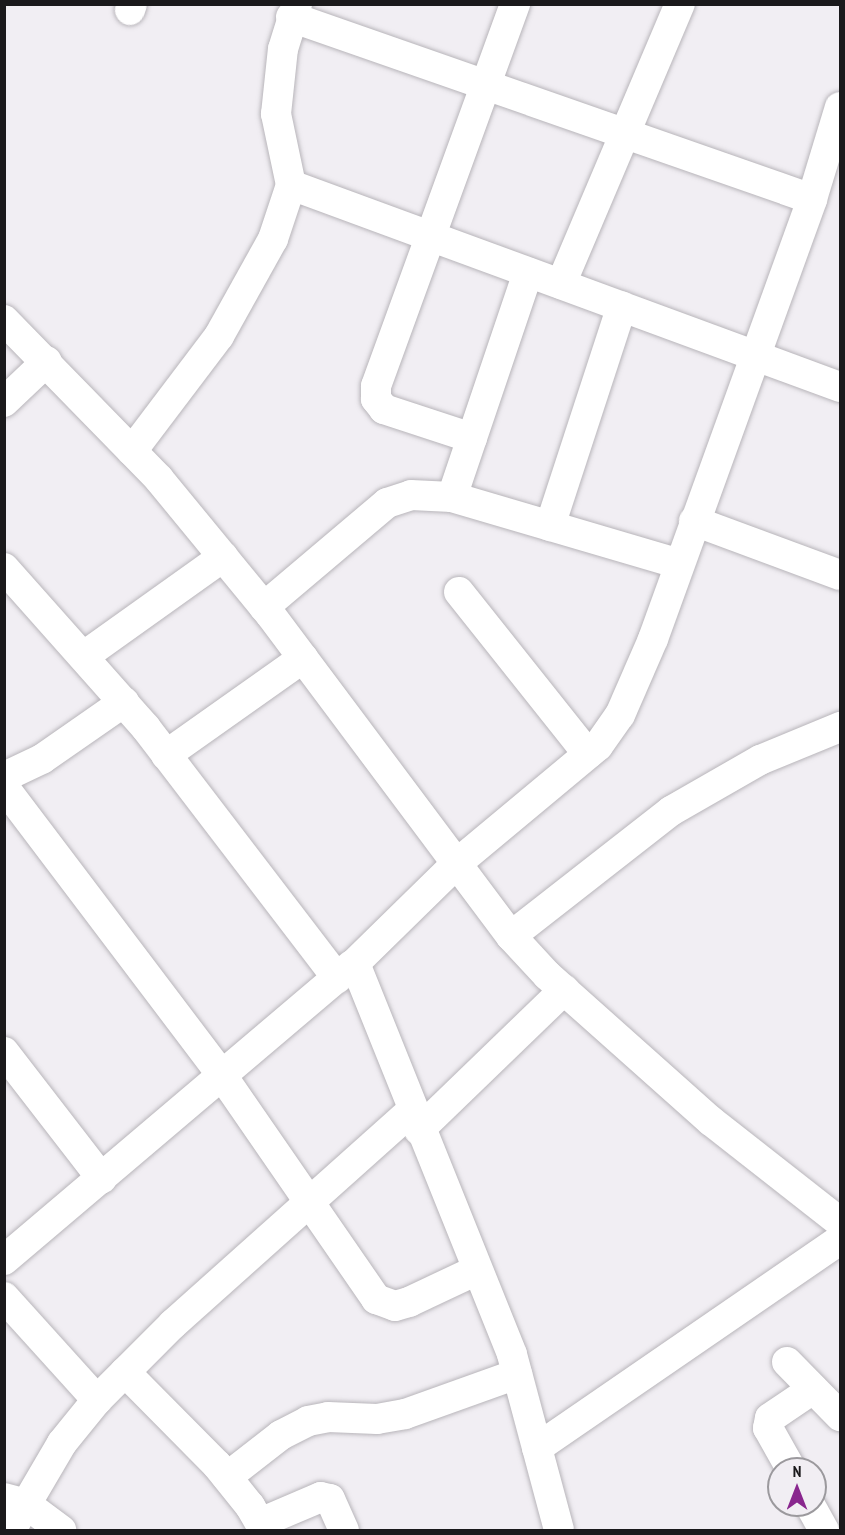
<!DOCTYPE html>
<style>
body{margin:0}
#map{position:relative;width:845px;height:1535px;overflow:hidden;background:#f1eef3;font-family:"PT Sans Narrow",sans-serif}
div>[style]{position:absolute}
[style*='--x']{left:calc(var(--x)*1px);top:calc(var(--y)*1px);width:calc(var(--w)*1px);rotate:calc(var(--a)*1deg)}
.roads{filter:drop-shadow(0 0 2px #b8b5ba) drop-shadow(0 0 2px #b8b5ba)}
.minor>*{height:30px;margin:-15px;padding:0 15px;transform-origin:15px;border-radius:15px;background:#fff}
span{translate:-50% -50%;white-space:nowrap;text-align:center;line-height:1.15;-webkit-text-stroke:4.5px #f1eef3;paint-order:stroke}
.frame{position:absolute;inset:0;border:6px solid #1a191b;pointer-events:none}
.north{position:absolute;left:767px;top:1457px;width:60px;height:60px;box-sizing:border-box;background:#f1eef3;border:2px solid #9b999d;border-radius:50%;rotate:0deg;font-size:16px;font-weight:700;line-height:24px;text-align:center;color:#1a191b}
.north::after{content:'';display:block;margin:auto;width:21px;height:27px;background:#89268e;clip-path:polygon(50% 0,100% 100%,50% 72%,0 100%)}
</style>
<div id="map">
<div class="roads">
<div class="minor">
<i style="--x:130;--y:10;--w:6;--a:-72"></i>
<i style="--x:291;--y:17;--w:552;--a:19.26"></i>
<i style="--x:291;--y:185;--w:585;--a:20.2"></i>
<i style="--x:561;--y:284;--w:304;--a:-67"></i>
<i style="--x:4;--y:320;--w:222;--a:45.7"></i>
<i style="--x:159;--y:479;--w:175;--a:50.6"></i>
<i style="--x:270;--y:614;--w:402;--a:53.2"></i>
<i style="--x:511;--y:936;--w:53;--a:47.3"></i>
<i style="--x:547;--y:975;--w:220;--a:41.7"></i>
<i style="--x:711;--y:1121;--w:164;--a:38.1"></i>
<i style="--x:4;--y:402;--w:59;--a:-43.6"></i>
<i style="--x:472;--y:438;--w:93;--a:-161.8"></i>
<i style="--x:384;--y:409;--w:13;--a:-129"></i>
<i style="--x:376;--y:399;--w:13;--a:-90"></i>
<i style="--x:376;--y:386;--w:407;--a:-70"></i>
<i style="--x:132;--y:451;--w:144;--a:-52.9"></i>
<i style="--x:219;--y:336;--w:111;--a:-60.9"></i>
<i style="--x:273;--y:239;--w:57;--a:-71.6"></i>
<i style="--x:291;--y:185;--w:73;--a:-101.9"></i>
<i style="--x:276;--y:114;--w:65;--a:-83.9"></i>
<i style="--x:283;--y:49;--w:47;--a:-72.7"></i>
<i style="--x:452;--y:497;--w:237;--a:-71.3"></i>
<i style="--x:694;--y:521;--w:156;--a:20.3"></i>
<i style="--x:550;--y:526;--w:231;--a:-71.9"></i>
<i style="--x:4;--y:568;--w:214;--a:48.4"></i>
<i style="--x:146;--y:728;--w:315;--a:52.6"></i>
<i style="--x:459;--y:592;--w:207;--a:51.5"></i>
<i style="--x:264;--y:607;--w:161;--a:-40.2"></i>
<i style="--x:387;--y:503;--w:25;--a:-18"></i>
<i style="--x:411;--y:495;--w:41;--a:2.8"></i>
<i style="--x:452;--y:497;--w:237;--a:16.4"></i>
<i style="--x:84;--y:656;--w:171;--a:-35.5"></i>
<i style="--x:166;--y:755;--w:168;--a:-35.3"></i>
<i style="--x:4;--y:777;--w:42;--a:-25.3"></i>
<i style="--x:42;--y:759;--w:100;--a:-34.8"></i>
<i style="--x:4;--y:787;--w:363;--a:52.9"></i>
<i style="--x:223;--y:1077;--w:270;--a:55.4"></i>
<i style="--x:376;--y:1299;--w:20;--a:20"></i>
<i style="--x:395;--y:1306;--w:15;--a:-16"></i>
<i style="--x:409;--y:1302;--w:75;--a:-25.2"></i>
<i style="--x:511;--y:936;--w:203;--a:-38"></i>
<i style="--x:671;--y:811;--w:103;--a:-29.8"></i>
<i style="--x:760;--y:760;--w:87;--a:-22.4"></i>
<i style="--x:4;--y:1052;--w:160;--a:52.3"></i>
<i style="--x:419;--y:1130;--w:202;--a:-44"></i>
<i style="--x:4;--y:1260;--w:456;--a:-40.3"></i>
<i style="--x:4;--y:1297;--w:139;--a:47.9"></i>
<i style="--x:787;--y:1362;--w:76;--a:45.5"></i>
<i style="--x:125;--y:1372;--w:131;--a:45.3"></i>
<i style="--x:217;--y:1465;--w:53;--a:51.2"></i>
<i style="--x:250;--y:1506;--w:28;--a:60"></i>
<i style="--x:537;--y:1448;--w:368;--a:-34.5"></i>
<i style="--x:791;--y:1469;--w:47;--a:-119.3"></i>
<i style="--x:768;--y:1428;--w:10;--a:-79"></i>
<i style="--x:770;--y:1418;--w:52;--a:-34"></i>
<i style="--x:227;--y:1477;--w:68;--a:-37.9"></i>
<i style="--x:281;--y:1435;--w:30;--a:-27"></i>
<i style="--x:308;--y:1421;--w:20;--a:-11"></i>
<i style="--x:328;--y:1417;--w:49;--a:2.3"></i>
<i style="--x:377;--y:1419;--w:28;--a:-10"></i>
<i style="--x:405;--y:1414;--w:119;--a:-19.7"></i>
<i style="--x:4;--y:1498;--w:23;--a:15"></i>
<i style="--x:26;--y:1504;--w:44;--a:36.6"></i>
<i style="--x:810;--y:1505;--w:29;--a:61"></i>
<i style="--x:260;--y:1523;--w:66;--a:-23.1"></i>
<i style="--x:321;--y:1497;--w:9;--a:13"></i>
<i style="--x:330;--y:1499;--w:34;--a:66"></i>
<i style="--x:11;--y:1530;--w:101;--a:-59.6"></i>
<i style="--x:62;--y:1443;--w:55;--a:-50.9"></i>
<i style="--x:97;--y:1400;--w:107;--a:-45"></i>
<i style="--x:173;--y:1324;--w:319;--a:-41.8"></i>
<i style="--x:559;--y:1530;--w:182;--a:-105"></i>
<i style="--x:512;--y:1354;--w:421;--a:-111.9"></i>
<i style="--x:355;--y:963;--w:140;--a:-44.4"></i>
<i style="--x:455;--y:865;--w:186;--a:-39.8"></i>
<i style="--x:598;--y:746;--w:38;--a:-55"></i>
<i style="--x:620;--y:715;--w:83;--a:-66.5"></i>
<i style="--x:653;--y:639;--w:468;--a:-70.1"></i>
<i style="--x:812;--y:199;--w:96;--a:-73.1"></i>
</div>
</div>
<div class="frame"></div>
<div class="north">N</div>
</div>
